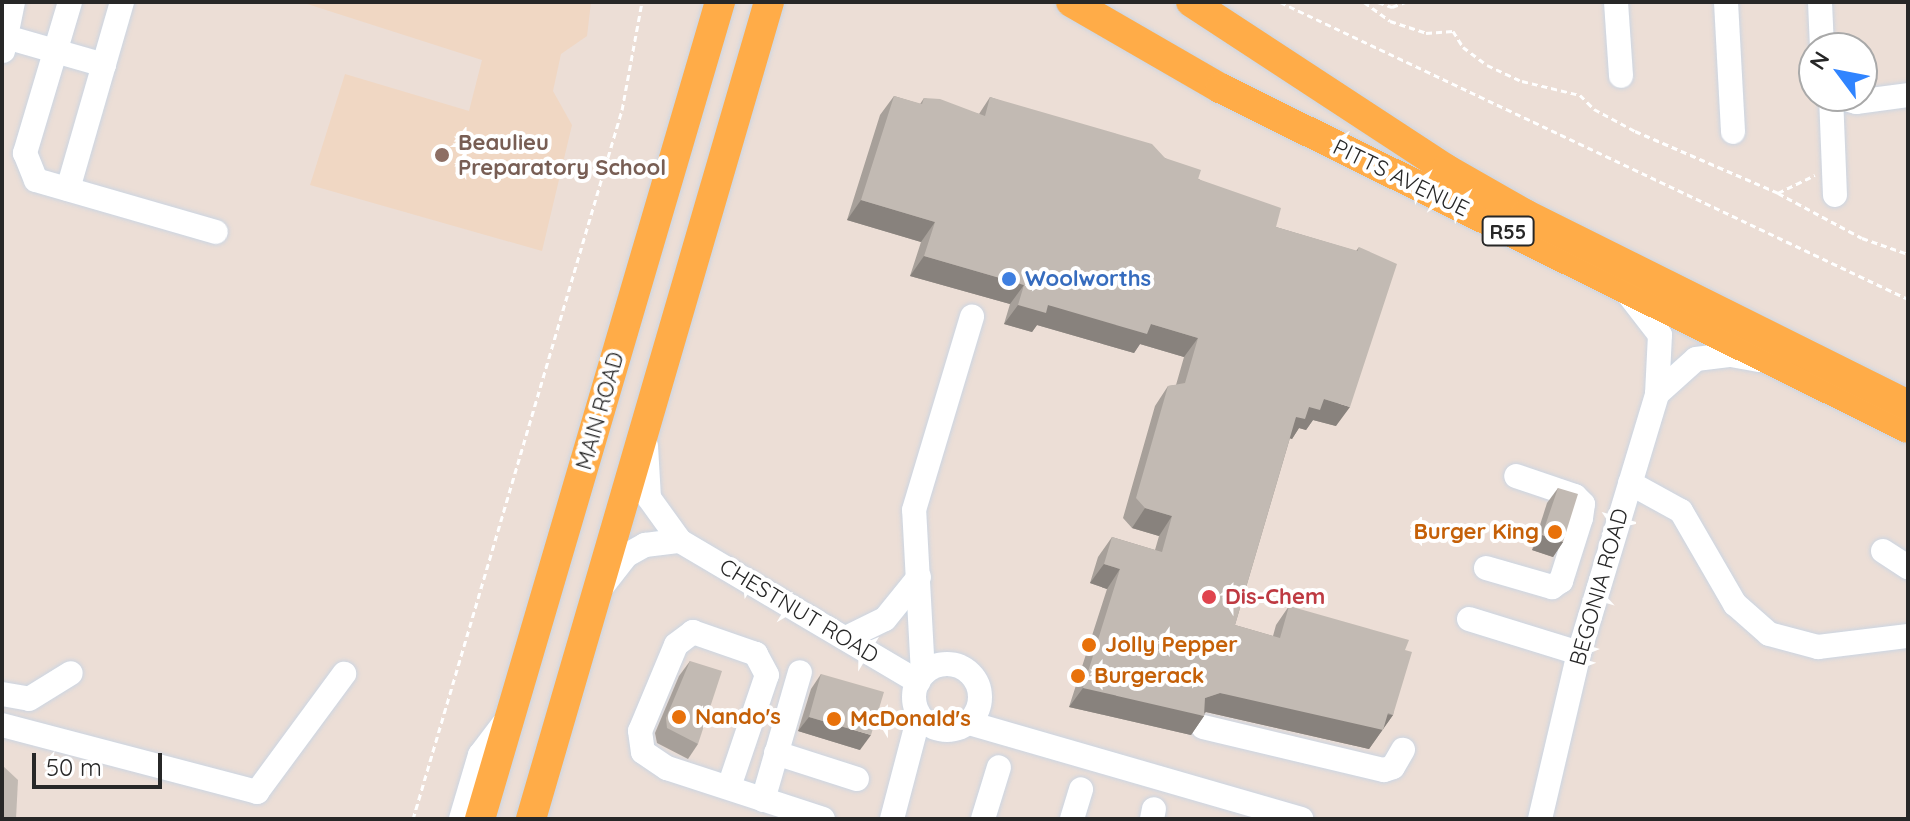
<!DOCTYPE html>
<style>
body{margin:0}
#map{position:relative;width:1910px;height:821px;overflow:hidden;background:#ecded6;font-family:Quicksand,sans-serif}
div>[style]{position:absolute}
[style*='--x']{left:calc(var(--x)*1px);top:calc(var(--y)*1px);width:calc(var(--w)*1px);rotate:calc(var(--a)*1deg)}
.education>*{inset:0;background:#f0d7c3}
.path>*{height:3px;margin-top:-1.5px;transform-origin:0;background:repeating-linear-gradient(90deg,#fff 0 6px,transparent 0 10px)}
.roads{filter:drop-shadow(0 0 2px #cbd5e2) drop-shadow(0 0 2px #cbd5e2)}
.minor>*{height:24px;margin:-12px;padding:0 12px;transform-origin:12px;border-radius:12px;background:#fff}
.minor>.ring{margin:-12px;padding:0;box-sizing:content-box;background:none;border:24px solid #fff;border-radius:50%}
.major>*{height:30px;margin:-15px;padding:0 15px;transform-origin:15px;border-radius:15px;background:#ffac48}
.wall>*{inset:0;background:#a7a09a}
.shaded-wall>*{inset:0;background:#88827d}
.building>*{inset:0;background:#c2bab3}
.dots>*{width:22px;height:22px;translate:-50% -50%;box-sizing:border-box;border:4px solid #fff;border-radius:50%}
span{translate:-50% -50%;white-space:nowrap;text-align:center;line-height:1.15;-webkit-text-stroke:8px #fff;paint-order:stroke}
.shield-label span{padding:2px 6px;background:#fff;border:2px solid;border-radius:6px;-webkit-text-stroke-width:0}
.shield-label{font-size:20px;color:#272727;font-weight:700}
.education-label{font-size:22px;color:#785e54;font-weight:700}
.left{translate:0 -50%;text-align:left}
.street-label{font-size:22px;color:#272727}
.shop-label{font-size:22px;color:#366cbe;font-weight:700}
.food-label{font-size:22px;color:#c56008;font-weight:700}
.right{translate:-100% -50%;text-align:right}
.health-label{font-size:22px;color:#be3a42;font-weight:700}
.frame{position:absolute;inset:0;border:4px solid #272727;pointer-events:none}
.north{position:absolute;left:1798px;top:32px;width:80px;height:80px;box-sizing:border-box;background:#fff;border:2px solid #a9a9a9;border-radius:50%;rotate:302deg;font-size:22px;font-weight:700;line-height:32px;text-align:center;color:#272727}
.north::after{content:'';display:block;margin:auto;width:28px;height:36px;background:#3084ff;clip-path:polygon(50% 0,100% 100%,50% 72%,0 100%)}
.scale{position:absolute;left:32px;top:753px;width:130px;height:36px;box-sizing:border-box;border:4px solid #272727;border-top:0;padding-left:10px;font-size:24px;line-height:28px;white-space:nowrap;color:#272727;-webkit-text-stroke:6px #fff;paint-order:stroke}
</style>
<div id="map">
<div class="education">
<i style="clip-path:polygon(301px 2px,591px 2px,587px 36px,561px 54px,553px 91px,572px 125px,542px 251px,310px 185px,345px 74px,469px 111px,482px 60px)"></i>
</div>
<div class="path">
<i style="--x:1280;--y:2;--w:695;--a:25.31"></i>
<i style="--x:1364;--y:2;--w:32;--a:36"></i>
<i style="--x:1390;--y:21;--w:38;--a:18"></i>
<i style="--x:1426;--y:33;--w:27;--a:-4"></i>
<i style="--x:1453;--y:31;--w:19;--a:58"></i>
<i style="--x:1463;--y:47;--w:30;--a:37"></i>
<i style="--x:1487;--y:65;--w:38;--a:25"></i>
<i style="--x:1522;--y:81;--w:60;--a:13.6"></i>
<i style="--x:1580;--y:95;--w:20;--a:45"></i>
<i style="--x:1594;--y:109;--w:47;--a:28.2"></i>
<i style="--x:1635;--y:131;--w:156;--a:23.4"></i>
<i style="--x:1778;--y:193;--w:41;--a:-25.9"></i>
<i style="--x:1378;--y:2;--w:15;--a:20"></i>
<i style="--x:1392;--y:7;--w:14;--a:-21"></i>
<i style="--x:1778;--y:193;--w:95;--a:28.2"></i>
<i style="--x:1862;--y:238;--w:49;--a:19.2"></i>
<i style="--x:413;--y:819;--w:739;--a:-73.58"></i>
<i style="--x:622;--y:110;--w:110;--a:-79.5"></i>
</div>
<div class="roads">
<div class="minor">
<i style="--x:70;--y:2;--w:158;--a:106.6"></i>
<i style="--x:25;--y:153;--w:29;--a:68"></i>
<i style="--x:36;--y:180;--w:187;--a:16.1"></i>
<i style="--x:1616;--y:2;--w:74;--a:86.1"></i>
<i style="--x:1726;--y:2;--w:130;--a:86.9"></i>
<i style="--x:1820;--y:2;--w:46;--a:87.5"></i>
<i style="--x:6;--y:37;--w:102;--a:15.9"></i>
<i style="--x:3;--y:51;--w:50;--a:-78.5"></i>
<i style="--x:1831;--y:96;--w:99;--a:87.7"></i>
<i style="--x:1835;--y:96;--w:22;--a:16"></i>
<i style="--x:1856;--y:102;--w:52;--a:-7.7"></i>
<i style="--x:68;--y:189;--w:195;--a:-73.9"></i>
<i style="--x:1657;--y:394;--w:52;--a:-41.9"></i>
<i style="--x:1696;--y:359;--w:35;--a:-7"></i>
<i style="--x:1731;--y:355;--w:28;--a:10"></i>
<i style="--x:646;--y:446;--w:52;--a:86.7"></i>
<i style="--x:649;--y:498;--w:53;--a:54.2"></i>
<i style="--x:680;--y:541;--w:277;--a:30.6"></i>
<i style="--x:1630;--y:483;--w:58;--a:28.8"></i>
<i style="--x:1681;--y:511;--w:108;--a:59.9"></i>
<i style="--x:1735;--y:604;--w:45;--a:41.4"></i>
<i style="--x:1769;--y:634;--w:51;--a:14.9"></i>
<i style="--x:1818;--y:647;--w:91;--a:-7"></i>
<i style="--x:1883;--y:551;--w:30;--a:33"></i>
<i style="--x:1486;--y:568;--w:69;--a:16.1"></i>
<i style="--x:1552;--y:587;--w:11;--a:-34"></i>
<i style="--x:1561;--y:581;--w:66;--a:-72.4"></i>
<i style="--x:1581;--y:518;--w:14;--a:-82"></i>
<i style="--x:1583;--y:504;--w:11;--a:-135"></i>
<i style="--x:1575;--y:496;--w:62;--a:-161.3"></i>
<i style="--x:604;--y:584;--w:37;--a:-52"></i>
<i style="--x:627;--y:555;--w:21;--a:-29"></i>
<i style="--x:645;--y:545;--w:35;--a:-7"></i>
<i style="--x:1469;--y:619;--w:115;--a:17.2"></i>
<i style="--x:846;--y:638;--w:43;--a:-26"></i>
<i style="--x:885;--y:619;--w:54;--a:-51"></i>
<i class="ring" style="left:914px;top:664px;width:42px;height:42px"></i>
<i style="--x:923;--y:674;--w:164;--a:-93.1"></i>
<i style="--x:914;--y:510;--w:202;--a:-73.3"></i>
<i style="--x:2;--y:694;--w:27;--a:10"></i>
<i style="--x:29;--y:699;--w:49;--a:-31.8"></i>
<i style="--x:969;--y:723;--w:346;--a:16.1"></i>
<i style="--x:2;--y:725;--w:264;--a:14.7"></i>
<i style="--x:257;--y:792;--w:147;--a:-53.6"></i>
<i style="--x:1203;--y:727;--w:186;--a:13.4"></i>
<i style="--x:1384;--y:770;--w:9;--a:-18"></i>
<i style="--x:1393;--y:767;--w:20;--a:-60"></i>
<i style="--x:776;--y:753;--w:85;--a:17.8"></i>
<i style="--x:729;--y:787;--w:118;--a:-71.3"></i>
<i style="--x:767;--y:675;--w:24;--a:-118"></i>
<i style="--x:756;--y:654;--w:67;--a:-160.8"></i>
<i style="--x:693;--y:632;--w:21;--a:143"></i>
<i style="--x:676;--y:645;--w:93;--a:112.7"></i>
<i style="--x:640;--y:731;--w:21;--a:82"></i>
<i style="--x:643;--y:752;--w:29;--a:34"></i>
<i style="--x:667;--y:768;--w:164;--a:18.1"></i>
<i style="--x:763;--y:800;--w:133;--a:-73.9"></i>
<i style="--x:461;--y:819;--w:67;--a:-73.5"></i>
<i style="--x:480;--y:755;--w:39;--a:-53"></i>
<i style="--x:892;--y:819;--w:106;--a:-75.3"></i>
<i style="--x:983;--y:819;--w:54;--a:-72.9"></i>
<i style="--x:1072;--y:819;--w:31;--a:-73"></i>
<i style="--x:1152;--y:819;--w:10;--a:-79"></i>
<i style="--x:1540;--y:819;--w:171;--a:-76.8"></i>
<i style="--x:1579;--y:653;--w:270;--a:-73.2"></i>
<i style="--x:1657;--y:394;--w:59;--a:-87.1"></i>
<i style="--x:1660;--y:335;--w:51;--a:-127.8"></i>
</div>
<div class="major">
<i style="--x:1071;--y:2;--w:172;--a:30"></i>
<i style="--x:1220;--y:88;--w:767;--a:26.3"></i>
<i style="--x:1191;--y:2;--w:305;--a:33.2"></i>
<i style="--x:1446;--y:169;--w:91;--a:29.7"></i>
<i style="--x:1525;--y:214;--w:428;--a:26.5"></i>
<i style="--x:480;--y:819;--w:852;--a:-73.63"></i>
<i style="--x:531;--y:819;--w:851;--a:-73.76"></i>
</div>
</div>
<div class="wall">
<i style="clip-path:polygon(894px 96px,920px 104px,924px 98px,979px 114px,990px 97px,1165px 158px,1276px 227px,1356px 251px,1359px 247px,1336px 426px,1313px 420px,1306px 430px,1299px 428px,1292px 439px,1290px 438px,1235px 625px,1273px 636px,1276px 625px,1289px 606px,1405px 650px,1393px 715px,1369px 749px,1206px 712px,1205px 713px,1204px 716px,1191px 735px,1069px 707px,1107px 589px,1090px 583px,1098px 557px,1112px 537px,1155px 550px,1159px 536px,1132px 528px,1123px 518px,1155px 406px,1168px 386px,1176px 385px,1184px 357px,1140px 344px,1134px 353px,1037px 325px,1032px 332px,1004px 324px,1010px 304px,910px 276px,921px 242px,847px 220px,880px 115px)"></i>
<i style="clip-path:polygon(1558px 488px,1563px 542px,1553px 557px,1532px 550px,1547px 503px)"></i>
<i style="clip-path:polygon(690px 661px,698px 744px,688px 759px,657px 743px,655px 733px,679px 676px)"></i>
<i style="clip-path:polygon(821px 674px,860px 750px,798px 731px,811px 689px)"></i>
</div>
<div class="shaded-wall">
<i style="clip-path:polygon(861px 200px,935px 222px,921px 242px,847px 220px)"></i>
<i style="clip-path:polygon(924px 256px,1024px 285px,1010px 304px,910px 276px)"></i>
<i style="clip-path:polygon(1018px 305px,1048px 305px,1151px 324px,1198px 338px,1184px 357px,1140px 344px,1134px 353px,1037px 325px,1032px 332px,1004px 324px)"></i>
<i style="clip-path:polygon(1324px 399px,1350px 407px,1336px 426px,1313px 420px,1306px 430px,1299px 428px,1292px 439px,1282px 436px,1296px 417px,1309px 407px)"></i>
<i style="clip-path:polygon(1145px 508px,1172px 516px,1159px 536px,1132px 528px)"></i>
<i style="clip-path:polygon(1542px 535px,1563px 542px,1553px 557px,1532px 550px)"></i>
<i style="clip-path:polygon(1104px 564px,1120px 569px,1107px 589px,1090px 583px)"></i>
<i style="clip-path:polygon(1083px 688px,1205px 698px,1220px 693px,1393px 715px,1369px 749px,1206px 712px,1200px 715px,1204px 716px,1191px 735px,1069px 707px)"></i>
<i style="clip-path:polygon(809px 717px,871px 735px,860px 750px,798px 731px)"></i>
</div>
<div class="building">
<i style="clip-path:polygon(894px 96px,922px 104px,924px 98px,940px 99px,985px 116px,990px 97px,1152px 144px,1165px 158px,1201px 170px,1198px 179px,1281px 208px,1276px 227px,1358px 251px,1359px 247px,1397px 264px,1350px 407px,1324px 399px,1320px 410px,1309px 407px,1305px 419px,1296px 417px,1235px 625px,1280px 638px,1289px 606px,1409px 640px,1405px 650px,1412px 652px,1393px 715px,1388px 713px,1383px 730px,1220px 693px,1205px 698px,1204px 716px,1083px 688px,1120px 569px,1104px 564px,1112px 537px,1162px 552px,1172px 516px,1145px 508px,1136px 498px,1168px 386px,1185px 383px,1198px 338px,1151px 324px,1147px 334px,1048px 305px,1046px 313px,1018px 305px,1024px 285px,924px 256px,935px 222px,861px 200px)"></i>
<i style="clip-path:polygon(1558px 488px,1578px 494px,1563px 542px,1542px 535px)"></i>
<i style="clip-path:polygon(690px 661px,722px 671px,698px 744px,667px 728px,666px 718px)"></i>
<i style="clip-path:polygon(821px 674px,884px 692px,871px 735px,809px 717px)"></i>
<i style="clip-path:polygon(2px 765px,18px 780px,16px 819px,2px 819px)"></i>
</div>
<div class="dots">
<i style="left:442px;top:155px;background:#8d6e63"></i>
<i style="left:1009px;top:279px;background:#3f7fe0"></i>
<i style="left:1555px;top:532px;background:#e8710a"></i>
<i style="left:1209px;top:597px;background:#e0444e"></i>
<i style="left:1089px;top:645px;background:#e8710a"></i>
<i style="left:1078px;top:676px;background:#e8710a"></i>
<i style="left:679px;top:717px;background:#e8710a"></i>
<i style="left:834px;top:719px;background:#e8710a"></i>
</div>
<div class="shield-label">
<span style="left:1508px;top:231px">R55</span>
</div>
<div class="education-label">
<span class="left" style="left:458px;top:155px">Beaulieu<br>Preparatory School</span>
</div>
<div class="street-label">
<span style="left:1401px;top:178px;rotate:26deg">PITTS AVENUE</span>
<span style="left:600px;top:411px;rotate:-74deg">MAIN ROAD</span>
<span style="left:1599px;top:587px;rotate:-74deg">BEGONIA ROAD</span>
<span style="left:799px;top:611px;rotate:31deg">CHESTNUT ROAD</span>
</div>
<div class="shop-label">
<span class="left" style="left:1025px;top:279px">Woolworths</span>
</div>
<div class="food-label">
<span class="right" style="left:1539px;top:532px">Burger King</span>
<span class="left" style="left:1105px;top:645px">Jolly Pepper</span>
<span class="left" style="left:1094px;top:676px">Burgerack</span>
<span class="left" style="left:695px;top:717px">Nando's</span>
<span class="left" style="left:850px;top:719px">McDonald's</span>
</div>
<div class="health-label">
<span class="left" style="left:1225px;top:597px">Dis-Chem</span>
</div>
<div class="frame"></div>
<div class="north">N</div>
<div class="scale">50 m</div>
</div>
